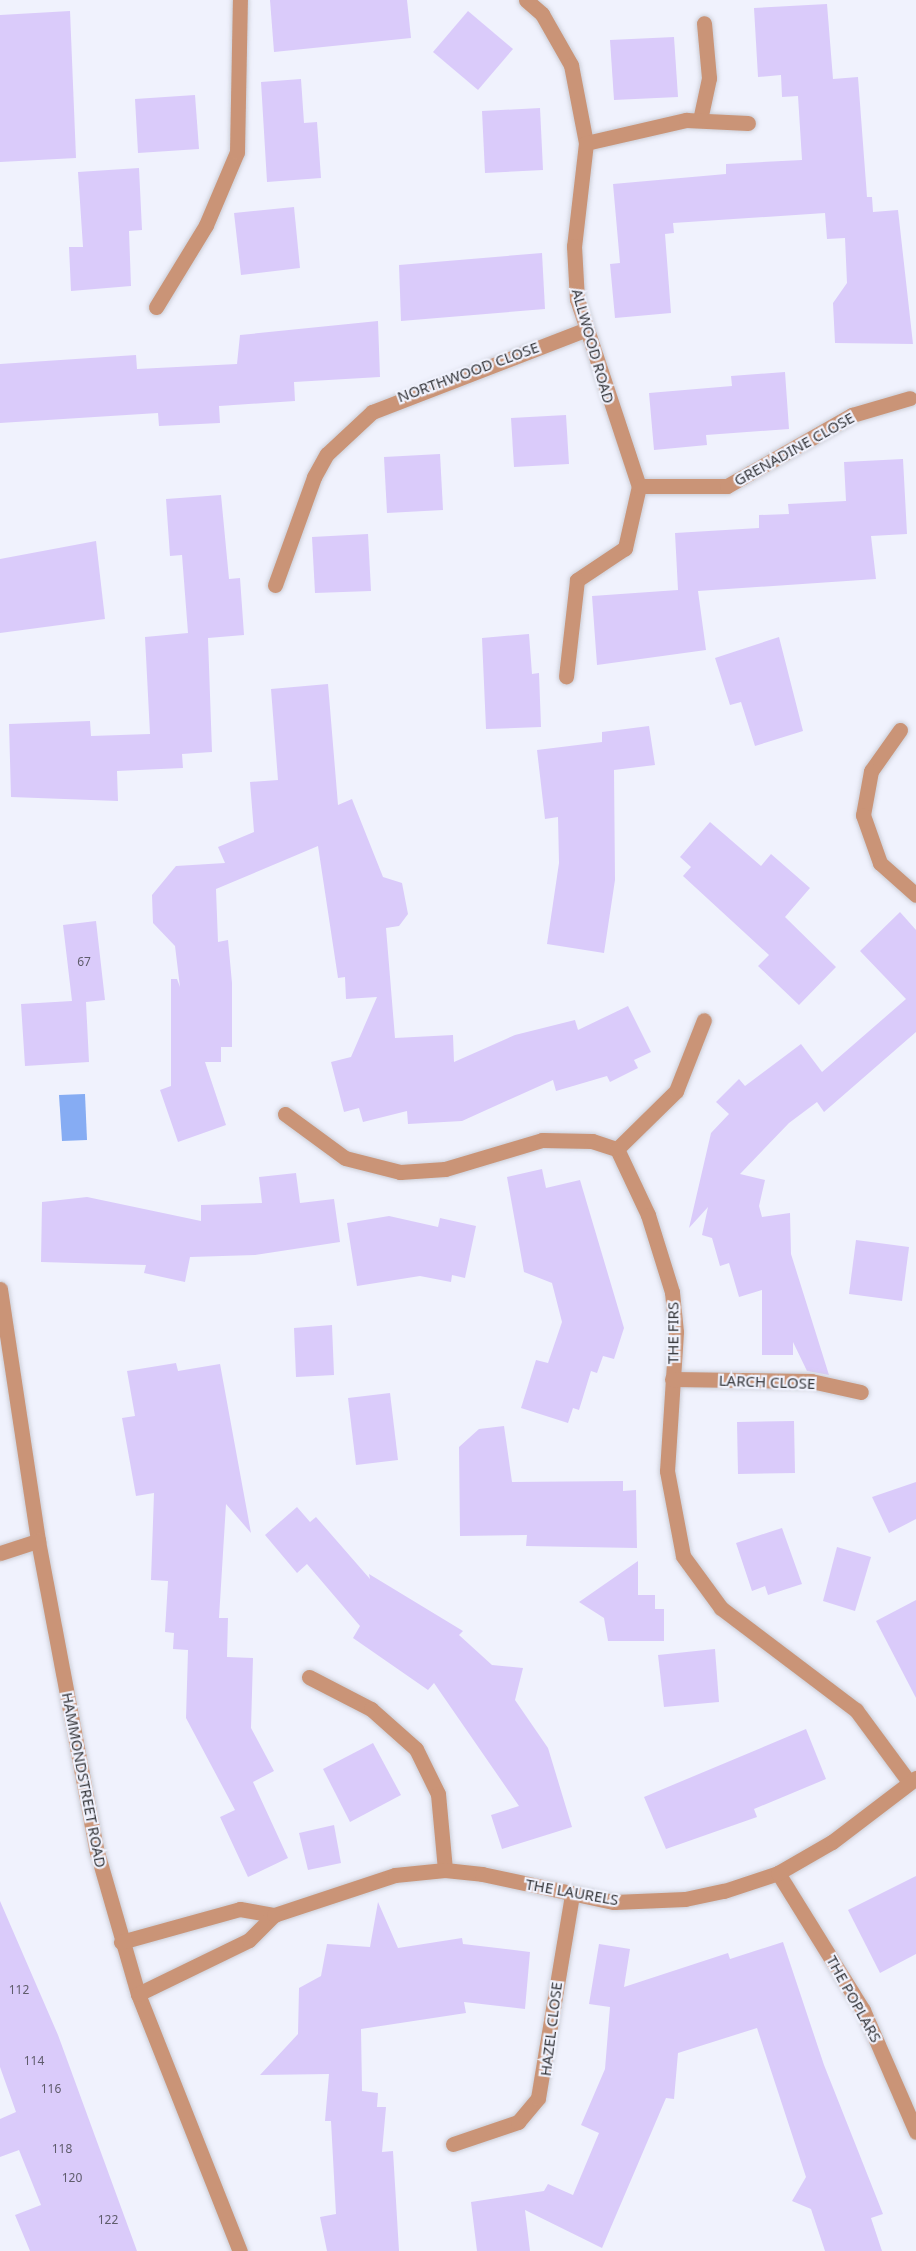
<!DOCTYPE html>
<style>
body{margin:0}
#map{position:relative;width:916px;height:2251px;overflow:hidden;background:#f0f2fd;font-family:"Noto Sans",sans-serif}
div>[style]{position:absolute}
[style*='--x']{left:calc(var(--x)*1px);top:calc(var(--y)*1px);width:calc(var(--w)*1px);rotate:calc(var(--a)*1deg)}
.water>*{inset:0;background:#86acf3}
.building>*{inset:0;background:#dacbfa}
.roads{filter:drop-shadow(0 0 2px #cbcdd6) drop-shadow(0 0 2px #cbcdd6)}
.minor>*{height:15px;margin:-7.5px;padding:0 7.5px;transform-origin:7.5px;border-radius:7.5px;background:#ca9477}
span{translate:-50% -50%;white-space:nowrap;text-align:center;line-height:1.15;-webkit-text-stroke:4.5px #f0f2fd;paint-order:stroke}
.number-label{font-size:12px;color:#5f5c6b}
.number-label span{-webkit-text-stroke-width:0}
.street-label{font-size:15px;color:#36373b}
</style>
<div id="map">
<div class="water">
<i style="clip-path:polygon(85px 1094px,87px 1140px,62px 1141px,59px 1095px)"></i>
</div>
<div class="building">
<i style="clip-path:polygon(270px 0,407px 0,411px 38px,274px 52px)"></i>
<i style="clip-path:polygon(827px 4px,833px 79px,858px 77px,867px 197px,872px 197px,873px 212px,898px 210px,913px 344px,835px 343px,833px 303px,847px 283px,845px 238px,827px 239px,825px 213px,673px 223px,674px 233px,665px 234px,671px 313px,615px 318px,610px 264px,620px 263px,613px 184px,726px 174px,726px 164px,802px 160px,798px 96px,782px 97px,781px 75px,758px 77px,754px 8px)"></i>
<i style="clip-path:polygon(70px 11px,76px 158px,0 162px,0 15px)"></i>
<i style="clip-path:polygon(468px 11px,513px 49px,478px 90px,433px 52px)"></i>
<i style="clip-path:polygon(674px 37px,678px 97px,614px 100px,610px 40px)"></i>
<i style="clip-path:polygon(301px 79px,304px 123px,317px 122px,321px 178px,267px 182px,261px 82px)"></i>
<i style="clip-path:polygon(195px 95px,199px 149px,138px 153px,135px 99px)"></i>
<i style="clip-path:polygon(540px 108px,543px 170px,485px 173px,482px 111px)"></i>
<i style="clip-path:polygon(139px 168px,142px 230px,129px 231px,131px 286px,71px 291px,69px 247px,83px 247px,78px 172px)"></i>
<i style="clip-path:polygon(294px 207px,300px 268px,241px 275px,234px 213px)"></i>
<i style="clip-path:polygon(542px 253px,545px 309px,401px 321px,399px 265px)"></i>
<i style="clip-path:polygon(378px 321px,380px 377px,294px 382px,295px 401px,219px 406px,220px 423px,159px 426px,158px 413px,0 423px,0 364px,136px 355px,137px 369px,237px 364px,240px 335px)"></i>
<i style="clip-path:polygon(785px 372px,789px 429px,706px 435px,707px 445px,654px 450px,649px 393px,732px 386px,731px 376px)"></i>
<i style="clip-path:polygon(566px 415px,569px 464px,514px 467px,511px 418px)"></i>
<i style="clip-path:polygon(440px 454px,443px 510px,387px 513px,384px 457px)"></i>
<i style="clip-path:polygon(903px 459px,907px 534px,871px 536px,876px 579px,698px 591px,706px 650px,597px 665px,592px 596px,678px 590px,675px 533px,759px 528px,759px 515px,789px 514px,788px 504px,846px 501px,844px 462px)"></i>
<i style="clip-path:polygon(221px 495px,229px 579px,240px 578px,244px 635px,208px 638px,212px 752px,182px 754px,183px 768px,117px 771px,118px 801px,11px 797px,9px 724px,90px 721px,91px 736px,150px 734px,145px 637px,188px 633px,182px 555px,170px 556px,166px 499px)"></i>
<i style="clip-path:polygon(368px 534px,371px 591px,315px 593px,312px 537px)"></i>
<i style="clip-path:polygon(96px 541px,105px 619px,0 633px,0 559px)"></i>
<i style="clip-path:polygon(529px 634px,532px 674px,539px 673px,541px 727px,486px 729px,482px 638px)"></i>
<i style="clip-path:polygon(779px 637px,803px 731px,755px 746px,741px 702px,730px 705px,715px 658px)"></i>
<i style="clip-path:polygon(328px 684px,338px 805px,352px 799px,383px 877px,402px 883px,408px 914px,399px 926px,386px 928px,395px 1038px,453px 1035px,454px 1062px,515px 1035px,575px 1020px,578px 1030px,628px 1006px,651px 1052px,634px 1060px,638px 1068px,610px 1082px,607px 1076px,556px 1091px,553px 1080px,462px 1121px,408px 1124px,407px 1111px,363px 1122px,359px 1108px,344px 1112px,331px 1062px,351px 1057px,377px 997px,346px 999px,345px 977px,338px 978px,318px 846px,216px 889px,218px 942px,228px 940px,232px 983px,232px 1047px,221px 1047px,221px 1062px,205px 1062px,226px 1125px,178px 1142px,160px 1090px,171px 1086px,171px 979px,177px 979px,180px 987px,175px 946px,153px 923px,152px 895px,176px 866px,225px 863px,218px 847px,254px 832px,250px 782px,278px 780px,271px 689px)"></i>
<i style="clip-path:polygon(649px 726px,655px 765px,614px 770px,615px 880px,604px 953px,547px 944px,559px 863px,558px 817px,545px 819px,537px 750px,602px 742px,602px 732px)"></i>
<i style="clip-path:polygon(710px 822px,761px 866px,771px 854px,810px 888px,785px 917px,836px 967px,799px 1005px,758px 966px,769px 955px,683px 876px,691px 867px,680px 857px)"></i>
<i style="clip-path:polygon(900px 912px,916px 930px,916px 1032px,824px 1112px,817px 1102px,789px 1123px,740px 1174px,765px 1180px,759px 1206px,762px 1217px,790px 1213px,791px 1254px,829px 1375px,807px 1371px,793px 1342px,793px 1355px,762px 1355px,762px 1290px,739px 1297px,729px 1263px,720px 1266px,712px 1238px,702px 1235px,708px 1207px,689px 1228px,711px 1133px,729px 1114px,716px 1102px,739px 1079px,745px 1086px,801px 1044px,822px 1072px,906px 999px,860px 951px)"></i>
<i style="clip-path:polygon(96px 921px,105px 1000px,86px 1002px,89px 1062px,25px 1066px,21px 1004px,72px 1001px,63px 925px)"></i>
<i style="clip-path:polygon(542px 1169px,546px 1188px,580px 1180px,624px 1328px,614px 1359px,603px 1356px,597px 1373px,591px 1371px,579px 1410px,573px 1408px,568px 1423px,521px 1408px,536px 1360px,548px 1363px,562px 1322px,552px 1283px,524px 1272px,507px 1177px)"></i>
<i style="clip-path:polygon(296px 1173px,300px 1203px,334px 1199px,340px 1242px,255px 1255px,190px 1257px,185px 1282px,144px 1273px,146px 1265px,41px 1262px,42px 1202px,87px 1197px,201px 1221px,201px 1205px,262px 1203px,259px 1177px)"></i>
<i style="clip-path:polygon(389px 1216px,438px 1227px,440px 1218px,476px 1226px,465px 1278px,452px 1275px,451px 1282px,420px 1276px,357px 1286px,347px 1223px)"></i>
<i style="clip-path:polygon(856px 1240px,909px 1247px,902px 1301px,849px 1294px)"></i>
<i style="clip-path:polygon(332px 1325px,334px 1375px,296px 1377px,294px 1328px)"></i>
<i style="clip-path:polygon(176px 1363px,178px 1371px,220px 1364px,251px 1533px,226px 1504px,219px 1618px,228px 1618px,227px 1657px,253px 1658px,251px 1728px,274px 1771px,253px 1782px,288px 1858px,248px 1877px,220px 1817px,235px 1810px,186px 1718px,188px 1650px,173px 1649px,174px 1633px,165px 1632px,168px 1581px,151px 1580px,154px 1493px,136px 1496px,122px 1418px,135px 1416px,127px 1371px)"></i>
<i style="clip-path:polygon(390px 1393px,398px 1460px,356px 1465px,348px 1398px)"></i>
<i style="clip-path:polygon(794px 1421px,795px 1473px,738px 1474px,737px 1422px)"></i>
<i style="clip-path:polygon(504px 1426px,512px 1482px,623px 1481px,623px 1491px,636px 1490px,637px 1548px,526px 1546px,527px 1535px,460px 1536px,459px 1447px,479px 1429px)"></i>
<i style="clip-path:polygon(916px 1482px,916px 1519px,889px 1533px,872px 1497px)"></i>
<i style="clip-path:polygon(297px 1507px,310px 1522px,316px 1517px,370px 1579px,369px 1574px,463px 1631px,459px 1635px,492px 1665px,523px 1668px,515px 1700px,548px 1748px,572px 1827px,502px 1849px,491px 1815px,519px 1806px,434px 1683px,428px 1690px,353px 1638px,360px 1626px,307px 1564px,297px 1573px,265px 1535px)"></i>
<i style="clip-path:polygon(782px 1528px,802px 1584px,768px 1595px,765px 1586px,752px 1591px,736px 1543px)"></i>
<i style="clip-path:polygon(837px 1547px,871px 1557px,855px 1611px,823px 1601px)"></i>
<i style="clip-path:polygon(638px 1561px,638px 1595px,655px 1595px,655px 1609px,664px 1609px,664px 1641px,608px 1641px,604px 1618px,579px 1602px)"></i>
<i style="clip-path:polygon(916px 1600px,916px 1698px,876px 1621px)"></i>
<i style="clip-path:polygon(715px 1649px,719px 1702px,664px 1707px,658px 1655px)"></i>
<i style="clip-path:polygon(806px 1729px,826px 1779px,754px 1809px,757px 1817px,666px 1849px,644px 1797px)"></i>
<i style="clip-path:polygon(373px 1743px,401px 1795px,350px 1822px,323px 1769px)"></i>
<i style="clip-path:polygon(334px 1825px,341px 1863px,308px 1870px,299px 1833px)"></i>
<i style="clip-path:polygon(916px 1876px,916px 1954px,880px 1973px,848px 1910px)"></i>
<i style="clip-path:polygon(0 1901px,58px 2035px,137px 2251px,30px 2251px,15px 2215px,41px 2205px,19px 2150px,0 2157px,0 2119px,16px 2112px,0 2067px)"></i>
<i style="clip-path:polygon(378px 1902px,398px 1948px,462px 1938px,463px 1944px,530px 1952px,525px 2009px,464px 2002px,466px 2013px,361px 2029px,362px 2091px,378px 2093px,377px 2107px,386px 2107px,382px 2152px,393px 2151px,399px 2251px,327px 2251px,320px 2217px,336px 2214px,331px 2121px,325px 2121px,329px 2074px,260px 2075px,298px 2034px,299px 1988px,321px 1976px,327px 1944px,370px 1947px)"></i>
<i style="clip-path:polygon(783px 1942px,824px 2065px,883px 2214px,871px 2218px,882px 2251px,825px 2251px,811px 2209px,792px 2201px,806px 2177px,757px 2028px,678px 2053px,674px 2099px,666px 2098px,602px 2248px,525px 2210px,530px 2251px,477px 2251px,471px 2202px,544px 2191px,548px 2184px,573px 2195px,599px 2133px,581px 2125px,605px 2069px,610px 2007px,589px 2004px,599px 1944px,630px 1949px,624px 1987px,728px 1953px,730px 1959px)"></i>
</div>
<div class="roads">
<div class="minor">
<i style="--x:526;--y:0;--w:21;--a:41"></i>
<i style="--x:542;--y:14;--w:59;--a:60.4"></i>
<i style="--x:571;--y:65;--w:79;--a:79.1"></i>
<i style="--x:586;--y:143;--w:104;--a:96.6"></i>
<i style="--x:574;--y:246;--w:53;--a:86.8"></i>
<i style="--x:577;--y:299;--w:197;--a:71.7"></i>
<i style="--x:639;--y:486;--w:64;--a:102.7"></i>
<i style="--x:625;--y:548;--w:58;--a:146.3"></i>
<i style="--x:577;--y:580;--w:97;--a:96.5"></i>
<i style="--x:700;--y:120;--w:43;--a:-77.9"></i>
<i style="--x:709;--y:78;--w:55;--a:-95.2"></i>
<i style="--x:586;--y:143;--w:103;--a:-13"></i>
<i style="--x:686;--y:120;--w:62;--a:2.8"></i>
<i style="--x:156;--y:307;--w:96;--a:-58.6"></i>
<i style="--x:206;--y:225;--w:79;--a:-67"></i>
<i style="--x:237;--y:152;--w:152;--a:-88.9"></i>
<i style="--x:639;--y:486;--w:88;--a:0"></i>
<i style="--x:727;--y:486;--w:144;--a:-29.6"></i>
<i style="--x:852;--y:415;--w:60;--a:-16.3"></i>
<i style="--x:275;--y:585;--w:115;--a:-70.1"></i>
<i style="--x:314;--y:477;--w:26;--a:-61"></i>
<i style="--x:327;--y:454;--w:62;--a:-43"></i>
<i style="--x:372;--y:412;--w:230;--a:-21.1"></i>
<i style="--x:900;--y:730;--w:50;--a:125.3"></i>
<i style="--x:871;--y:771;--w:45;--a:100.3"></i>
<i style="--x:863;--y:815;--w:51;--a:70.5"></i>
<i style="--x:880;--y:863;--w:48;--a:41.6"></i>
<i style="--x:285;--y:1114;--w:74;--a:36.3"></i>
<i style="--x:345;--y:1158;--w:57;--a:14.3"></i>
<i style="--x:400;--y:1172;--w:45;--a:-3.8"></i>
<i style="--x:445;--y:1169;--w:101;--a:-16.6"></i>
<i style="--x:542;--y:1140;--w:50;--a:1.1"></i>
<i style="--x:592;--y:1141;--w:26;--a:18"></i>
<i style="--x:617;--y:1149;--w:73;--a:64.8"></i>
<i style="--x:648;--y:1215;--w:81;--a:72.7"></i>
<i style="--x:672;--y:1292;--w:40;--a:84.3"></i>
<i style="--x:676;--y:1332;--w:139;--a:93.7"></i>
<i style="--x:667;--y:1471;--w:86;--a:79.3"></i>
<i style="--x:683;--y:1556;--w:64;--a:53.8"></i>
<i style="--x:721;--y:1608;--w:169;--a:37.1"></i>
<i style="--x:856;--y:1710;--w:89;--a:53.6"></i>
<i style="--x:617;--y:1149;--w:83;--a:-44.5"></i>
<i style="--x:676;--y:1091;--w:76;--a:-68.5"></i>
<i style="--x:0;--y:1289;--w:255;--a:81.4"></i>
<i style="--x:38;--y:1541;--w:317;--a:79.3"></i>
<i style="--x:97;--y:1852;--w:148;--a:73.9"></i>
<i style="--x:138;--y:1994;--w:277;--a:68.4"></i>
<i style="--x:672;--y:1379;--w:139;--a:0.8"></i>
<i style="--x:811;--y:1381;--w:51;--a:12.4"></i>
<i style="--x:0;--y:1553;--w:40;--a:-18"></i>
<i style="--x:309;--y:1677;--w:70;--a:27.3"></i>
<i style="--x:371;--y:1709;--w:60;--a:41.6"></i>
<i style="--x:416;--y:1749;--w:50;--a:63.9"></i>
<i style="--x:438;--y:1794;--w:76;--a:84.7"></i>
<i style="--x:778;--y:1873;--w:161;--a:58.2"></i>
<i style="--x:863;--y:2010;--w:133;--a:66.5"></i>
<i style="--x:121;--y:1942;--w:123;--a:-15.5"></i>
<i style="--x:240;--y:1909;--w:35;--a:10"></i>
<i style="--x:138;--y:1994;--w:123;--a:-25.9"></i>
<i style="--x:249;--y:1940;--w:35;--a:-45"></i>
<i style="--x:274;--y:1915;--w:127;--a:-18.3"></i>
<i style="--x:395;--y:1875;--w:50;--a:-5.7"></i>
<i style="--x:445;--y:1870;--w:37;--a:6"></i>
<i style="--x:482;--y:1874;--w:135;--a:12"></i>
<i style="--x:614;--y:1902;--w:71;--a:-2.4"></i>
<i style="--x:685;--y:1899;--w:40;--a:-12"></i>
<i style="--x:724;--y:1891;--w:57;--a:-18.4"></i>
<i style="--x:778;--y:1873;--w:62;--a:-29.9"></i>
<i style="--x:832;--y:1842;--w:106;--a:-37.3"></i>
<i style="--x:453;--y:2144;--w:69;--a:-18.7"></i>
<i style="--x:518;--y:2122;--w:31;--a:-50"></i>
<i style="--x:538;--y:2098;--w:206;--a:-80.5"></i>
</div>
</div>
<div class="number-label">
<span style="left:84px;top:962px">67</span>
<span style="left:19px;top:1990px">112</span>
<span style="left:34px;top:2061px">114</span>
<span style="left:51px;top:2089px">116</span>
<span style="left:62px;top:2149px">118</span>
<span style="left:72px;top:2178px">120</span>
<span style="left:108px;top:2220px">122</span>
</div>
<div class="street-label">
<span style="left:593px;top:346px;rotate:74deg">ALLWOOD ROAD</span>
<span style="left:468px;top:372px;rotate:-20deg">NORTHWOOD CLOSE</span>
<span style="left:794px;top:449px;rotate:-29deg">GRENADINE CLOSE</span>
<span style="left:673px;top:1333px;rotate:-90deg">THE FIRS</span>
<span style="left:767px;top:1382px;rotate:2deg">LARCH CLOSE</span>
<span style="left:84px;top:1780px;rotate:79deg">HAMMONDSTREET ROAD</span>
<span style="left:572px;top:1892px;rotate:10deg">THE LAURELS</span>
<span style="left:854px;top:1999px;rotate:61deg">THE POPLARS</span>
<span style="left:551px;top:2029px;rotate:-83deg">HAZEL CLOSE</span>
</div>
</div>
